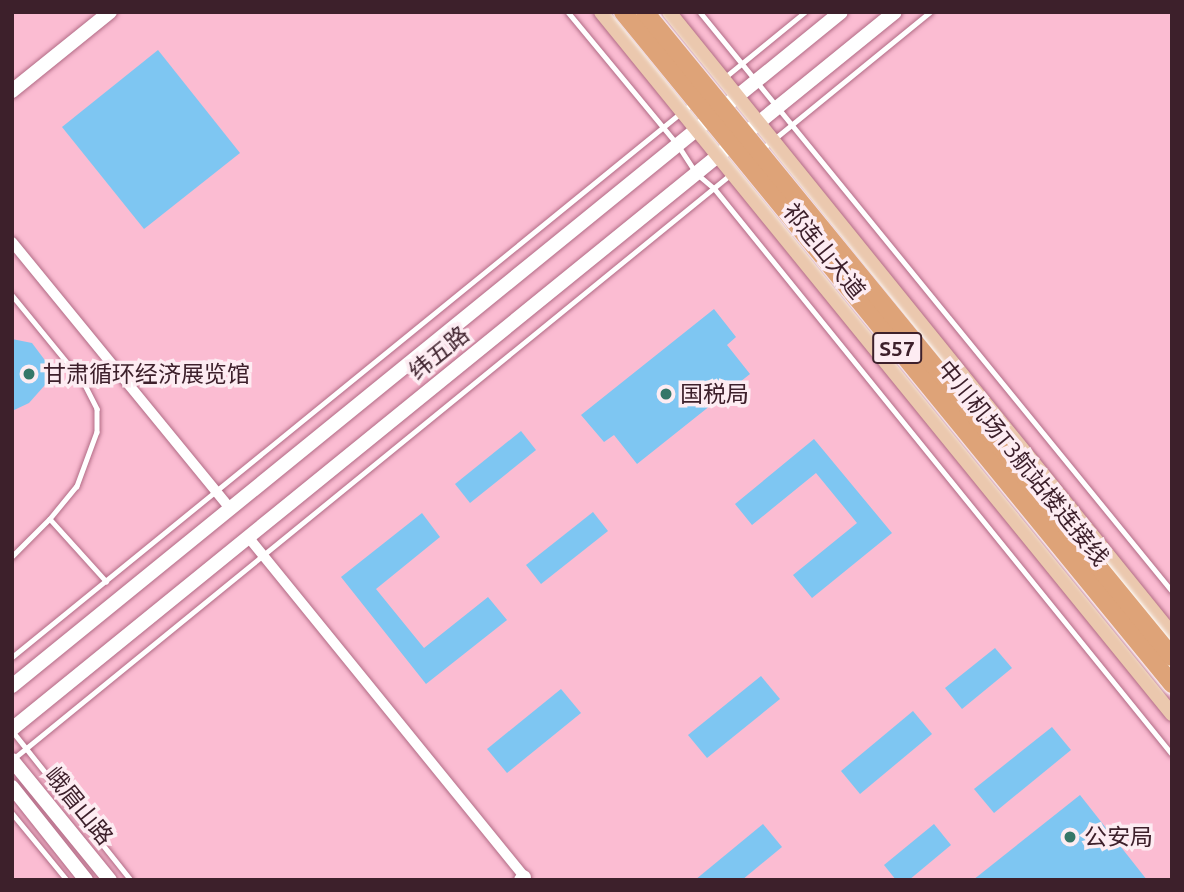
<!DOCTYPE html>
<meta charset="utf-8">
<style>
body{margin:0}
#map{position:relative;width:1184px;height:892px;overflow:hidden;background:#fbbcd2;font-family:Ubuntu,"Noto Sans SC",sans-serif}
div>[style]{position:absolute}
[style*='--x']{left:calc(var(--x)*1px);top:calc(var(--y)*1px);width:calc(var(--w)*1px);rotate:calc(var(--a)*1deg)}
.building>*{inset:0;background:#7ec6f2}
.roads{filter:drop-shadow(0 0 2px #b16b85) drop-shadow(0 0 2px #b16b85)}
.lane>*{height:4.5px;margin:-2.25px;padding:0 2.25px;transform-origin:2.25px;border-radius:2.25px;background:#fff}
.street>*{height:10px;margin:-5px;padding:0 5px;transform-origin:5px;border-radius:5px;background:#fff}
.secondary>*{height:14px;margin:-7px;padding:0 7px;transform-origin:7px;border-radius:7px;background:#fff}
.primary>*{height:14px;margin:-7px;padding:0 7px;transform-origin:7px;border-radius:7px;background:#ebc8ae}
.bridges{filter:drop-shadow(0 0 2px #fff) drop-shadow(0 0 2px #fff)}
.highway-bridge>*{height:18px;margin:-9px;padding:0 9px;transform-origin:9px;border-radius:9px;background:#dea378}
.dots>*{width:19px;height:19px;translate:-50% -50%;box-sizing:border-box;border:4px solid #fdecf2;border-radius:50%}
span{translate:-50% -50%;white-space:nowrap;text-align:center;line-height:1.15;-webkit-text-stroke:7px #fdecf2;paint-order:stroke}
.shield-label span{padding:2px 5px;background:#fdecf2;border:2px solid;border-radius:5px;-webkit-text-stroke-width:0}
.shield-label{font-size:21px;color:#3d202b;font-weight:700}
.street-label{font-size:23px;color:#3d202b}
.poi-label{font-size:23px;color:#3d202b}
.left{translate:0 -50%;text-align:left}
.frame{position:absolute;inset:0;border:14px solid #3d202b;pointer-events:none}
</style>
<div id="map">
<div class="building">
<i style="clip-path:polygon(158px 50px,240px 153px,144px 229px,62px 127px)"></i>
<i style="clip-path:polygon(714px 309px,736px 337px,727px 345px,750px 374px,637px 464px,614px 435px,604px 442px,581px 415px)"></i>
<i style="clip-path:polygon(12px 339px,32px 343px,47px 363px,45px 385px,29px 403px,12px 411px)"></i>
<i style="clip-path:polygon(521px 431px,536px 450px,470px 503px,455px 484px)"></i>
<i style="clip-path:polygon(814px 439px,892px 533px,812px 598px,793px 575px,857px 523px,816px 473px,752px 525px,735px 504px)"></i>
<i style="clip-path:polygon(593px 512px,608px 531px,541px 584px,526px 565px)"></i>
<i style="clip-path:polygon(422px 513px,440px 537px,376px 589px,424px 648px,488px 597px,507px 620px,426px 684px,341px 577px)"></i>
<i style="clip-path:polygon(995px 648px,1012px 668px,962px 709px,945px 688px)"></i>
<i style="clip-path:polygon(761px 676px,780px 699px,707px 758px,688px 735px)"></i>
<i style="clip-path:polygon(561px 689px,581px 713px,507px 773px,487px 749px)"></i>
<i style="clip-path:polygon(913px 711px,932px 734px,860px 794px,841px 771px)"></i>
<i style="clip-path:polygon(1052px 727px,1071px 750px,994px 813px,974px 789px)"></i>
<i style="clip-path:polygon(1080px 795px,1147px 880px,973px 880px)"></i>
<i style="clip-path:polygon(763px 824px,782px 847px,742px 880px,695px 880px)"></i>
<i style="clip-path:polygon(934px 824px,951px 845px,909px 880px,896px 880px,884px 865px)"></i>
</div>
<div class="roads">
<div class="lane">
<i style="--x:568;--y:12;--w:173;--a:50.4"></i>
<i style="--x:678;--y:145;--w:33;--a:57"></i>
<i style="--x:696;--y:173;--w:23;--a:40"></i>
<i style="--x:714;--y:188;--w:728;--a:51.02"></i>
<i style="--x:700;--y:12;--w:747;--a:50.81"></i>
<i style="--x:724;--y:78;--w:104;--a:-39.2"></i>
<i style="--x:762;--y:149;--w:217;--a:-39.2"></i>
<i style="--x:12;--y:295;--w:114;--a:50.7"></i>
<i style="--x:84;--y:383;--w:29;--a:63"></i>
<i style="--x:97;--y:409;--w:23;--a:90"></i>
<i style="--x:97;--y:432;--w:58;--a:110.3"></i>
<i style="--x:77;--y:486;--w:43;--a:129.3"></i>
<i style="--x:50;--y:519;--w:54;--a:135"></i>
<i style="--x:50;--y:519;--w:84;--a:47.9"></i>
<i style="--x:12;--y:657;--w:878;--a:-39.13"></i>
<i style="--x:14;--y:733;--w:188;--a:51.5"></i>
<i style="--x:13;--y:759;--w:926;--a:-39.17"></i>
<i style="--x:12;--y:813;--w:87;--a:50.6"></i>
</div>
<div class="street">
<i style="--x:12;--y:242;--w:346;--a:50.7"></i>
<i style="--x:249;--y:538;--w:439;--a:50.9"></i>
</div>
<div class="secondary">
<i style="--x:12;--y:91;--w:126;--a:-38.9"></i>
<i style="--x:12;--y:686;--w:1068;--a:-39.11"></i>
<i style="--x:12;--y:729;--w:1137;--a:-39.08"></i>
<i style="--x:12;--y:760;--w:155;--a:50.8"></i>
<i style="--x:12;--y:787;--w:119;--a:51.5"></i>
<i style="--x:521;--y:880;--w:4;--a:-45"></i>
</div>
<div class="primary">
<i style="--x:601;--y:12;--w:905;--a:50.88"></i>
<i style="--x:669;--y:12;--w:800;--a:51.04"></i>
</div>
</div>
<div class="bridges">
<div class="highway-bridge">
<i style="--x:623;--y:12;--w:868;--a:50.75"></i>
<i style="--x:645;--y:12;--w:833;--a:50.75"></i>
</div>
</div>
<div class="dots">
<i style="left:29px;top:374px;background:#357768"></i>
<i style="left:666px;top:394px;background:#357768"></i>
<i style="left:1070px;top:837px;background:#357768"></i>
</div>
<div class="shield-label">
<span style="left:897px;top:348px">S57</span>
</div>
<div class="street-label">
<span style="left:824px;top:251px;rotate:51deg">祁连山大道</span>
<span style="left:439px;top:353px;rotate:-39deg">纬五路</span>
<span style="left:1023px;top:463px;rotate:51deg">中川机场T3航站楼连接线</span>
<span style="left:79px;top:806px;rotate:51deg">峨眉山路</span>
</div>
<div class="poi-label">
<span class="left" style="left:43px;top:374px">甘肃循环经济展览馆</span>
<span class="left" style="left:680px;top:394px">国税局</span>
<span class="left" style="left:1084px;top:837px">公安局</span>
</div>
<div class="frame"></div>
</div>
